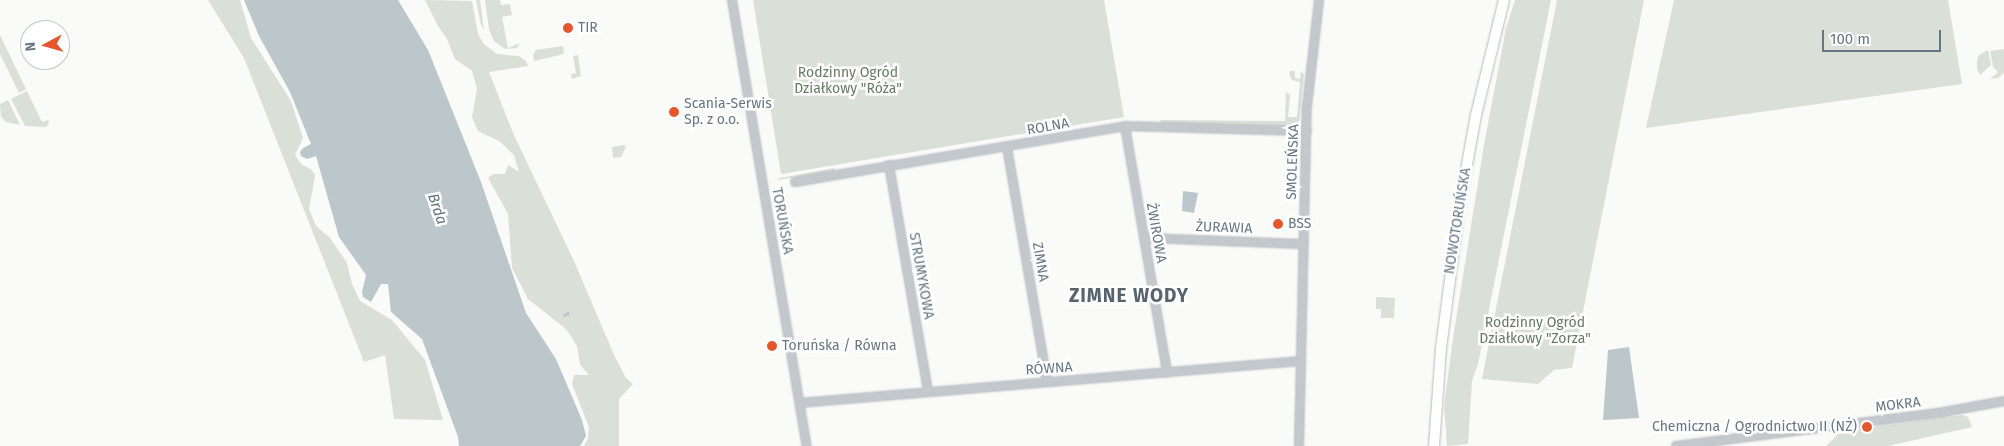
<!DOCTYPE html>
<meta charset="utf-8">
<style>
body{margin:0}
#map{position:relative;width:2004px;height:446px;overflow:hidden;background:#fafaf8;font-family:"Fira Sans",sans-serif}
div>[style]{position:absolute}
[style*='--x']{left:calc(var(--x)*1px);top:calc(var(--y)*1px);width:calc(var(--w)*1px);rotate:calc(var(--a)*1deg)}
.green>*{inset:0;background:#dadfd7}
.water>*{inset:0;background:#bbc7cb}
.stream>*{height:2.5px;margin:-1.25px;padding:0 1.25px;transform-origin:1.25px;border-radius:1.25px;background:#bbc7cb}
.roads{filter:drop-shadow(0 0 1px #b5babe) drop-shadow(0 0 1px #b5babe)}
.minor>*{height:8px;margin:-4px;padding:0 4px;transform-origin:4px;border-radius:4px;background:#c3c8cc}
.major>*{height:10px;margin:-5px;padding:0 5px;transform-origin:5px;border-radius:5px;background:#fff}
.dots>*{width:14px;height:14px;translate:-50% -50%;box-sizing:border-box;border:2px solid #fff;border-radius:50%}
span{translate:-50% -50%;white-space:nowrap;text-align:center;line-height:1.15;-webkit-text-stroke:5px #fff;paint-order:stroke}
.poi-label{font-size:14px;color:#657683}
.left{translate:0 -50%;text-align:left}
.right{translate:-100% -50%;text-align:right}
.park-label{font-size:14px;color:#687a64}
.street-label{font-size:14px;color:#657683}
.water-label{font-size:15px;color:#60757c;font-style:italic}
.district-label{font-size:19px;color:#57646e;font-weight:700;letter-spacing:1px}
.north{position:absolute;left:20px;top:20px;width:50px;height:50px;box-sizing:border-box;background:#fff;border:1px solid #c1c8cd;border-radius:50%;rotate:264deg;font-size:14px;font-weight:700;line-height:20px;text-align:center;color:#657683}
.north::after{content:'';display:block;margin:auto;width:18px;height:22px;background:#e4572e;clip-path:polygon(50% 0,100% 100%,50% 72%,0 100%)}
.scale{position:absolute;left:1822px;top:30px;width:119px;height:22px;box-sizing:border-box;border:2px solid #657683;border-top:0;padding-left:6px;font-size:15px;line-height:18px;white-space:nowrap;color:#657683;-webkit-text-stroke:4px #fff;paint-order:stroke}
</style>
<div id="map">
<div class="green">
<i style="clip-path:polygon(208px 0,240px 0,251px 38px,291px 101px,303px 138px,295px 155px,301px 164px,312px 170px,315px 176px,309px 209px,316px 226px,330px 238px,347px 263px,352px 284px,360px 301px,392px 320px,425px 360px,443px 420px,394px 419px,385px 355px,364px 362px,244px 58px)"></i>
<i style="clip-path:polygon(425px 0,472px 1px,478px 34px,484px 44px,497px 54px,519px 56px,526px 61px,528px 66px,489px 72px,513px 133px,574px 261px,615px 357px,626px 378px,633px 384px,619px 399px,619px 446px,584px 446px,588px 438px,589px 427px,572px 384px,574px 375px,589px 375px,580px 365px,577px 346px,567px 330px,528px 299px,512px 268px,508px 214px,488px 178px,493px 174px,505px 174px,508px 165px,519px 172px,514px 155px,499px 141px,478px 131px,472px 117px,477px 89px,472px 71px,455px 59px,447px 39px,438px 26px)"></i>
<i style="clip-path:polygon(476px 0,480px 0,484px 30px,481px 25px)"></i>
<i style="clip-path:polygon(485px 0,500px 0,501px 5px,510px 4px,512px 15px,502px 17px,508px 48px,520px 43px,517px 48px,505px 49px,494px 41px,489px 30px)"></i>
<i style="clip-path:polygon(753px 0,1104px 0,1124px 117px,781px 174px)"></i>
<i style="clip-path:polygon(1515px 0,1551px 0,1478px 364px,1472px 381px,1468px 444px,1447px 446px,1444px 406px,1453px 338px,1484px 145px,1506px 28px)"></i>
<i style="clip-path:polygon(1557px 0,1644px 0,1572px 368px,1554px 370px,1538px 384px,1482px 379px)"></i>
<i style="clip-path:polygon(1674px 0,1948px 0,1962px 84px,1646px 128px)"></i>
<i style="clip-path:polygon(0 35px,26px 89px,19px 93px,0 54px)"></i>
<i style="clip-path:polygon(563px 46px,564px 54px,534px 61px,533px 55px,536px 50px)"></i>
<i style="clip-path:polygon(2004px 49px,2004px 73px,1998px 78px,1990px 79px,1998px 72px,1993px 67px,1990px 51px)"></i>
<i style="clip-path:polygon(1988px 50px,1991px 65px,1980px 75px,1977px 69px,1977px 60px,1979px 55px)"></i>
<i style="clip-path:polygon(578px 55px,581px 76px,572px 79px,571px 74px,576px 73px,573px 56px)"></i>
<i style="clip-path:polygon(1291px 71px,1295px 71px,1295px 78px,1300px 79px,1301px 71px,1304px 75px,1299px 124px,1292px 124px,1290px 126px,1162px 123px,1159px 120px,1285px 121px,1286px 92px,1290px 95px,1288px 117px,1297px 117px,1300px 82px,1292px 80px,1289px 73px)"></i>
<i style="clip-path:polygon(27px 91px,42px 122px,48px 120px,49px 123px,46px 127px,25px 126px,11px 99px)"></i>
<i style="clip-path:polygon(8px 100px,20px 125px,6px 122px,1px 117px,0 104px)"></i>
<i style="clip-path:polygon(624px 145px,626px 147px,621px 157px,613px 158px,612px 147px)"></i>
<i style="clip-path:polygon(835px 168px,834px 171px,778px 180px,780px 178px)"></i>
<i style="clip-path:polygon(1376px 297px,1395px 298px,1394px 318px,1381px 318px,1381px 309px,1376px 309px)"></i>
<i style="clip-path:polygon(1962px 415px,1968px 417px,1972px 427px,1888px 446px,1826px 446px,1838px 434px,1844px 431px)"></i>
</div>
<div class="water">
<i style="clip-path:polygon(244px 0,398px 0,428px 50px,481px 182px,526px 313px,556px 359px,582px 420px,586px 436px,580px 446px,459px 446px,458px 437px,422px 339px,391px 312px,388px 284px,381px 284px,371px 302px,363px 297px,362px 292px,366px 275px,339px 237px,316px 156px,307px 159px,301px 156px,300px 152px,303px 148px,311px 144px,290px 92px,259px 36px)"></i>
<i style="clip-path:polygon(1183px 191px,1198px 193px,1194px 213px,1182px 211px)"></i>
<i style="clip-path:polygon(1629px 347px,1639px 418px,1603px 420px,1608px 350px)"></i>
</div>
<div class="stream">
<i style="--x:564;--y:315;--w:4;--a:-27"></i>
</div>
<div class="roads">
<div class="minor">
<i style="--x:732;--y:0;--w:452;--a:80.5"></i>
<i style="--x:1125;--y:126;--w:250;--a:80.3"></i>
<i style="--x:1007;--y:147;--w:238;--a:80.3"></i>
<i style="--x:889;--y:165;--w:229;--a:80.2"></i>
<i style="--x:795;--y:182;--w:335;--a:-9.6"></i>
<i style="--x:1125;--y:126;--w:182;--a:1.6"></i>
<i style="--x:1144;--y:238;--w:159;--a:2.2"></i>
<i style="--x:800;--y:403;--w:502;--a:-4.8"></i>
<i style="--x:1299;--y:446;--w:340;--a:-88.7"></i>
<i style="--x:1307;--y:106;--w:107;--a:-83.5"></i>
<i style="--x:1676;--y:446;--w:270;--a:-7.2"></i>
<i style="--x:1944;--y:412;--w:61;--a:-10.4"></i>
</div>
<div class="major">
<i style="--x:1434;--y:446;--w:98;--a:-85.9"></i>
<i style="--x:1441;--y:348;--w:146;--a:-82.5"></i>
<i style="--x:1460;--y:203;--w:89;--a:-79.7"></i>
<i style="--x:1476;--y:115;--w:118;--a:-76.3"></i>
</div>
</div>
<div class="dots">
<i style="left:568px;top:28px;background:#e4572e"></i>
<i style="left:674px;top:112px;background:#e4572e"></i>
<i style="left:1278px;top:224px;background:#e4572e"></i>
<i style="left:772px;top:346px;background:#e4572e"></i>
<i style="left:1867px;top:427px;background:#e4572e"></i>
</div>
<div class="poi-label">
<span class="left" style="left:578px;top:28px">TIR</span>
<span class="left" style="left:684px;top:112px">Scania-Serwis<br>Sp. z o.o.</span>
<span class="left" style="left:1288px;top:224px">BSS</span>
<span class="left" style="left:782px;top:346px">Toruńska / Równa</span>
<span class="right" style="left:1857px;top:427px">Chemiczna / Ogrodnictwo II (NŻ)</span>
</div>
<div class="park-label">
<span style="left:848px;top:81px">Rodzinny Ogród<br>Działkowy "Róża"</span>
<span style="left:1535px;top:331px">Rodzinny Ogród<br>Działkowy "Zorza"</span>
</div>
<div class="street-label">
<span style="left:1048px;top:127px;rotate:-10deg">ROLNA</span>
<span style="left:1293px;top:162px;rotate:-88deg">SMOLEŃSKA</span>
<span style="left:782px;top:221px;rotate:80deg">TORUŃSKA</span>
<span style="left:1458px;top:221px;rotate:-81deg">NOWOTORUŃSKA</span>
<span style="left:1224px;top:228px;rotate:2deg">ŻURAWIA</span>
<span style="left:1156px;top:233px;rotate:80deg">ŻWIROWA</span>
<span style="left:1040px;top:262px;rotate:80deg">ZIMNA</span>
<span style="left:921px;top:276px;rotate:80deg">STRUMYKOWA</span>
<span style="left:1049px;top:369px;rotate:-4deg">RÓWNA</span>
<span style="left:1898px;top:405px;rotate:-7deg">MOKRA</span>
</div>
<div class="water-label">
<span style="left:437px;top:209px;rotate:71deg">Brda</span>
</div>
<div class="district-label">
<span style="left:1129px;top:296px">ZIMNE WODY</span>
</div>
<div class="north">N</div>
<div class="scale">100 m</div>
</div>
